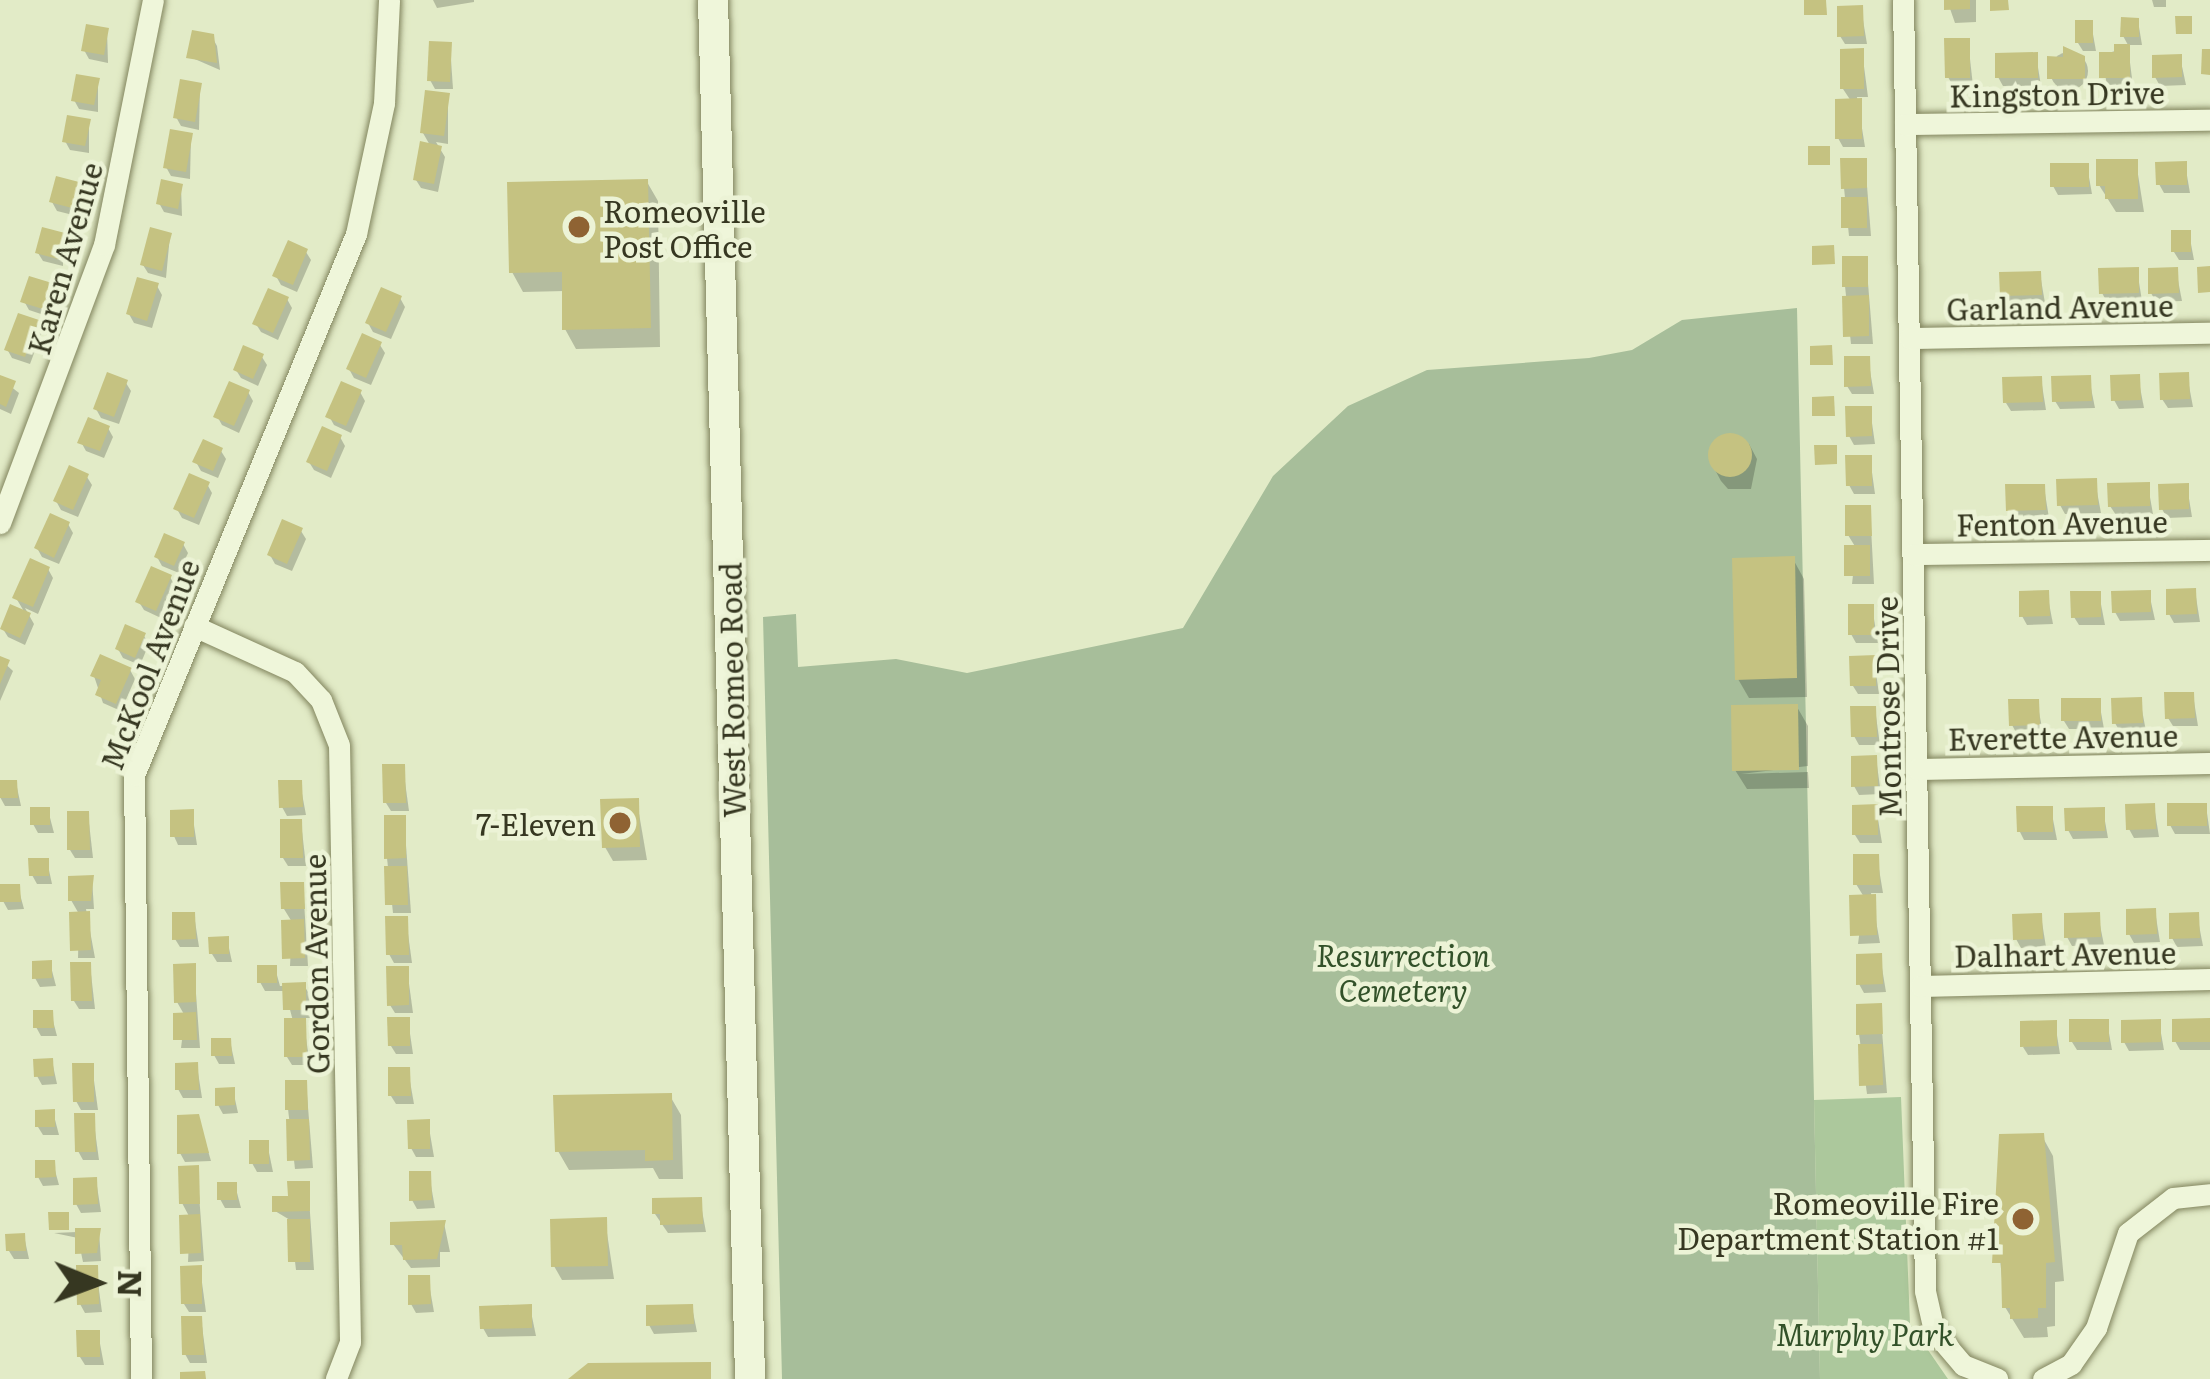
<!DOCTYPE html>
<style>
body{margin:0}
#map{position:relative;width:2210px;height:1379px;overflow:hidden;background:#e2ebc7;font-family:Literata,serif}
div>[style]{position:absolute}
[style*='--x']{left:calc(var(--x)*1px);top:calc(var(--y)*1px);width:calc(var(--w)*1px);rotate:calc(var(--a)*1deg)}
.green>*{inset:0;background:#acc89c}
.cemetery>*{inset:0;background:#a7be9a}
.shadow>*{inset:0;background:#0003}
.round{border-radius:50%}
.building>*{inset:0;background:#c5c281}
.roads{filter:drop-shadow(0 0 3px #82855e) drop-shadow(0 0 3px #82855e)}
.minor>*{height:21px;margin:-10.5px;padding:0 10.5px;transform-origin:10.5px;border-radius:10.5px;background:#eff6da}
.secondary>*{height:30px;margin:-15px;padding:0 15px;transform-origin:15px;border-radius:15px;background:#eff6da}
.dots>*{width:33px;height:33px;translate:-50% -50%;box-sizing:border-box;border:6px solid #ecf3d6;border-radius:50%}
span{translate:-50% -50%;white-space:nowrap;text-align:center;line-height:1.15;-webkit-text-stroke:9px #ecf3d6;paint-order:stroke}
.street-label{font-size:30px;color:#363721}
.poi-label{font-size:30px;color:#363721}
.left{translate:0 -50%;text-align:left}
.right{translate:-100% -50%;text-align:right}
.park-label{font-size:30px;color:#325129;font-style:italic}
.north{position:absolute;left:36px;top:1223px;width:120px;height:120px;-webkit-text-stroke:9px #ecf3d6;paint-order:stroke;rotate:91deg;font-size:33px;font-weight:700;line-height:48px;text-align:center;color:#363721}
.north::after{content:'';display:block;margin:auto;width:42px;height:54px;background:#363721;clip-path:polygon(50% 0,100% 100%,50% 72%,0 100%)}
</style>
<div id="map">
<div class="green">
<i style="clip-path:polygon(1901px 1097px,1910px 1324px,1948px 1379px,1820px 1379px,1814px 1100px)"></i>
</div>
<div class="cemetery">
<i style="clip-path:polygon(1797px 308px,1820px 1379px,782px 1379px,763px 617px,796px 614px,798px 667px,896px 659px,967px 673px,1183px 628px,1273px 476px,1348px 406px,1427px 370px,1589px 358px,1632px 350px,1682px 320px)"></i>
</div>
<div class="shadow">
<i style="clip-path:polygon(433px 0,474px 0,474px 2px,437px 8px)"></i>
<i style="clip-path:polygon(1947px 0,1976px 0,1976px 22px,1955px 23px)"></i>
<i style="clip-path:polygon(2152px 0,2166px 0,2166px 7px,2154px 7px)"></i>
<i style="clip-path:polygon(1861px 8px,1867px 44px,1845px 44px,1840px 36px)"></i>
<i style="clip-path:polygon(2138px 21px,2142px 45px,2128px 45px,2123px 36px)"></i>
<i style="clip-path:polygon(2091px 23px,2096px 51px,2083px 51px,2078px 43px)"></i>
<i style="clip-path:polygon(107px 31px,108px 63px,89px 59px,84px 50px)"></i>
<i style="clip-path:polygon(212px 37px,217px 46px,220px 70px,190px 57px)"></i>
<i style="clip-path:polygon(1968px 41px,1973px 86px,1953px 86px,1948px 77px)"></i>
<i style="clip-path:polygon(450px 45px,453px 89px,435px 89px,430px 80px)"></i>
<i style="clip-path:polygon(2128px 47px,2133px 86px,2107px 86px,2102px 55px)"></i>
<i style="clip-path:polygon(1862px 51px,1868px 97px,1857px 97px,1865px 147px,1843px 147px,1838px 138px,1851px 101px,1843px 89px)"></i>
<i class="round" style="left:2050px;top:52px;width:38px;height:38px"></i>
<i style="clip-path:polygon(2036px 55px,2041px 86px,2003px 86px,1998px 77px)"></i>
<i style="clip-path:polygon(2180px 57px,2186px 85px,2160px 86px,2155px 77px)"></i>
<i style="clip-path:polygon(98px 81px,98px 112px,79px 109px,74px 100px)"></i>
<i style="clip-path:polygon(200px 86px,199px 130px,181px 126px,176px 117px)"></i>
<i style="clip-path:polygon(448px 96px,448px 144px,436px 142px,445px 157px,438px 192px,421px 188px,416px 180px,431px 147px,423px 133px)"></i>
<i style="clip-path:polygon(89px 122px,89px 153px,70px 150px,65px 141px)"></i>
<i style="clip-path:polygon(191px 136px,190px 179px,171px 176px,166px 167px)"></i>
<i style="clip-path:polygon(1865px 161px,1871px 236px,1849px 236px,1844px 188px)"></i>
<i style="clip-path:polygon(2136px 162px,2144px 212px,2116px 212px,2099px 185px)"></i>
<i style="clip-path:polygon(2185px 164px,2190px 193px,2164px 193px,2159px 184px)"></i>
<i style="clip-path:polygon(2087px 166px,2092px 194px,2058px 195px,2053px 186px)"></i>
<i style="clip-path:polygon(647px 182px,658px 201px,660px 347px,576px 349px,565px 329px,565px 291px,523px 292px,512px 272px)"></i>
<i style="clip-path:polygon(77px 185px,77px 216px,57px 211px,52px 202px)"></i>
<i style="clip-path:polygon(181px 186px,182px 216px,164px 212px,159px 203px)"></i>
<i style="clip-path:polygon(2189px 233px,2194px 260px,2179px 260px,2174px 252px)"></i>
<i style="clip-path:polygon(63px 235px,63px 266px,43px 261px,38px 253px)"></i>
<i style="clip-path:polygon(170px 235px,166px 278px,148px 273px,143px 265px)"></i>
<i style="clip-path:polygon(306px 252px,311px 260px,297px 292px,281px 285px,276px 276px)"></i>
<i style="clip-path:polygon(1866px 259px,1873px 344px,1851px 344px,1845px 286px)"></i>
<i style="clip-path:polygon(2137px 270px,2142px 301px,2107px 302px,2102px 293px)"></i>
<i style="clip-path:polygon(2176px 270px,2182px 301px,2156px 302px,2151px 293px)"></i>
<i style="clip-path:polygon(2040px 274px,2045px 303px,2008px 304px,2003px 295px)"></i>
<i style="clip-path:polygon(50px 286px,47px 316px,29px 310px,24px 301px)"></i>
<i style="clip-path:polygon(157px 286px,162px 295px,152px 328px,134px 323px,129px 314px)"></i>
<i style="clip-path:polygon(400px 298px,405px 307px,391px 339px,373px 332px,368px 323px)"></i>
<i style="clip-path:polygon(287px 299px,292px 308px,278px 340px,261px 332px,256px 324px)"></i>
<i style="clip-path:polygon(37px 323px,42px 332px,30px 364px,12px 358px,7px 349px)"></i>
<i style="clip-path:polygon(380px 345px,385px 353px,371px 385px,354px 378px,349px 369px)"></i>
<i style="clip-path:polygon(262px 357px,267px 365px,258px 386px,241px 378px,236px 370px)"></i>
<i style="clip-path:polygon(1868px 359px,1874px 394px,1852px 394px,1847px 386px)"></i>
<i style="clip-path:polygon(2187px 375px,2193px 407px,2168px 408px,2162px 399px)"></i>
<i style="clip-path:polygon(2138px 377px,2144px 408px,2119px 409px,2114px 400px)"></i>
<i style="clip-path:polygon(0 378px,19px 393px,11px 414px,0 409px)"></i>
<i style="clip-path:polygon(2089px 378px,2095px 408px,2060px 409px,2055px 401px)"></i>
<i style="clip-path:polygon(2041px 379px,2046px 410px,2011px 411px,2006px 403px)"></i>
<i style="clip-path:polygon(126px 383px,131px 391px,119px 424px,101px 418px,96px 409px)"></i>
<i style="clip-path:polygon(248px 392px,253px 401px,239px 433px,222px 425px,217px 416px)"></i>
<i style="clip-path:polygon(360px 392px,365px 401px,351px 433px,334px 425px,329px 416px)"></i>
<i style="clip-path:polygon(1870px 409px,1875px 444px,1854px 445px,1849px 436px)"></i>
<i style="clip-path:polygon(108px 428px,113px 437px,104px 458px,86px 451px,81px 442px)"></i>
<i style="clip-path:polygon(340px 437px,345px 446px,331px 478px,314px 470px,309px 462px)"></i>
<i style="clip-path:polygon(1719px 437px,1749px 444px,1757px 459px,1751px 489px,1728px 489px,1721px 481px,1713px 466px)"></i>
<i style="clip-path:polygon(221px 451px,226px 459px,218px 478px,201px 471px,196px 462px)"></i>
<i style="clip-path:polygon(1870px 458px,1875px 494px,1854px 494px,1849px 485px)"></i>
<i style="clip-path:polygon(87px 477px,92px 485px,78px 517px,61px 510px,56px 501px)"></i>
<i style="clip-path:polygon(2095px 481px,2101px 513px,2065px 514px,2060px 505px)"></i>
<i style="clip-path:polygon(207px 484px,212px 493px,199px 525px,182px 518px,177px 509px)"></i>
<i style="clip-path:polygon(2148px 486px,2153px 514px,2116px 515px,2110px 506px)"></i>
<i style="clip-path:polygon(2187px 486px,2192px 517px,2167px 518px,2162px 509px)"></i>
<i style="clip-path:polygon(2044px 487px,2049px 518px,2014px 518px,2009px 510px)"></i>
<i style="clip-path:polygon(1870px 508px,1874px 584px,1852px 584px,1856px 548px,1848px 535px)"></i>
<i style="clip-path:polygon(68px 524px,73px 533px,59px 564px,42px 557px,37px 548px)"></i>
<i style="clip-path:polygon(301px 531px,306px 539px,292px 571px,275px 564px,270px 555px)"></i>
<i style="clip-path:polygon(183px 544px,188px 553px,179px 573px,162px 566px,157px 557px)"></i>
<i style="clip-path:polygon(1793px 559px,1804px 579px,1807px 697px,1749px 698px,1738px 679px)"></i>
<i style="clip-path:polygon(48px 569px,53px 578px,38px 614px,25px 608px,34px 624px,25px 645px,8px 637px,3px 629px,25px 613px,16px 598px)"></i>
<i style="clip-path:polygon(170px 577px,175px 586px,161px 618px,144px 610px,139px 602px)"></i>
<i style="clip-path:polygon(2195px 591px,2200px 622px,2174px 623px,2169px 614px)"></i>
<i style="clip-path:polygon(2047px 593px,2053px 624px,2027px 625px,2022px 616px)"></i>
<i style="clip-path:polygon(2149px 593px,2155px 620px,2120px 621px,2115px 612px)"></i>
<i style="clip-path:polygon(2099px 594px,2105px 625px,2079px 625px,2074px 617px)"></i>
<i style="clip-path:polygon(1872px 607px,1878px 643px,1856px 643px,1851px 634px)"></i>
<i style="clip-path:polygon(144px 636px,149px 644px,140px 665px,123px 658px,118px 649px)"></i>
<i style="clip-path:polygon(1874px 658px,1879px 694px,1858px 694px,1853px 686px)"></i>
<i style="clip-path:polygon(0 659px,13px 671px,0 701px)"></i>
<i style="clip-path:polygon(130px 670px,135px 679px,121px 711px,103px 703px,94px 676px)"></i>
<i style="clip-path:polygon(2193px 695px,2198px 726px,2173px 726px,2168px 718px)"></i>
<i style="clip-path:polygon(2140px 700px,2146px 731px,2120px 732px,2115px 723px)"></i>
<i style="clip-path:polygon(2099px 701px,2104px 729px,2069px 729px,2064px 721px)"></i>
<i style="clip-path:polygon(2037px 702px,2043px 733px,2017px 734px,2012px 725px)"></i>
<i style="clip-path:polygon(1797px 707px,1808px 726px,1808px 766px,1741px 774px,1808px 772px,1809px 788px,1747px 789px,1735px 770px)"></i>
<i style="clip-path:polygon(1875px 709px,1880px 745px,1859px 745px,1854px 736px)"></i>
<i style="clip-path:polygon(1876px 758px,1881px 794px,1859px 795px,1854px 786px)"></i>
<i style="clip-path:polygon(403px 767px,409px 811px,391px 811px,386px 803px)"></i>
<i style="clip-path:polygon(16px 783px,21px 806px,5px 806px,0 797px)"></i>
<i style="clip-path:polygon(300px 783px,306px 815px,287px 816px,282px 807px)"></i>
<i style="clip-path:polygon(637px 802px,647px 860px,613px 861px,605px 847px)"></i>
<i style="clip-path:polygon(2154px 806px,2159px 837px,2134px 838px,2129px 829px)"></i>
<i style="clip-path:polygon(2206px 806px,2210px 834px,2175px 834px,2170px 825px)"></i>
<i style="clip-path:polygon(1876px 807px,1882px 843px,1860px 843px,1855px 835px)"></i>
<i style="clip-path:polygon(2051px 809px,2057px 840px,2024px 840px,2020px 832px)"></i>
<i style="clip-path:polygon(48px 810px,54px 833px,38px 833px,33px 824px)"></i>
<i style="clip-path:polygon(2103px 810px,2108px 838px,2073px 839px,2068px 830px)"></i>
<i style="clip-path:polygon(192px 812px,197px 845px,178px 845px,174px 836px)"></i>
<i style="clip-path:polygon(88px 814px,93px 858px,75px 858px,70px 850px)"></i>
<i style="clip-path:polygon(404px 818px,411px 913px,393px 913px,387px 858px)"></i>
<i style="clip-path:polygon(301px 822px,306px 866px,288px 866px,283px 858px)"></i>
<i style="clip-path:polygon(1877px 857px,1883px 893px,1871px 893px,1880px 943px,1858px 944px,1864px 897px,1856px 884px)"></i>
<i style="clip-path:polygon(47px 861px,52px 884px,37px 884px,32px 875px)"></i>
<i style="clip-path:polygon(92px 879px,94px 909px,86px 909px,95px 958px,78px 958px,79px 914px,71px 900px)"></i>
<i style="clip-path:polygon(303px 885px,308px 966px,290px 966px,292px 922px,284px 909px)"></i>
<i style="clip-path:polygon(18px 887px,24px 909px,8px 910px,3px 901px)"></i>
<i style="clip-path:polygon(2155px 911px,2160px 942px,2134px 943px,2129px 934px)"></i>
<i style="clip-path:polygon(194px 915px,199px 947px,180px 947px,175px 939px)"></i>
<i style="clip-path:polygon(2098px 915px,2104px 945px,2072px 946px,2067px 937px)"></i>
<i style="clip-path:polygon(2197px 915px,2203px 946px,2177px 947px,2172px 938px)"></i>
<i style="clip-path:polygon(2041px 916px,2046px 947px,2021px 948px,2016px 939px)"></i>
<i style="clip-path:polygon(406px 919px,412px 963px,394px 963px,389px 954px)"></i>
<i style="clip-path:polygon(227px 939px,232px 962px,217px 962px,212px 954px)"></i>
<i style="clip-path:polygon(1880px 956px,1886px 992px,1864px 993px,1859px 984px)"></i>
<i style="clip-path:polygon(50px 963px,56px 986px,40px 987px,35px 978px)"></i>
<i style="clip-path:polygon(90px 965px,95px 1009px,79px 1009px,74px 1001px)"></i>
<i style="clip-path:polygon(194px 966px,200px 1048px,181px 1048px,185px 1016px,177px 1002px)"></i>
<i style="clip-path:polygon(275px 968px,280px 986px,304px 985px,309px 994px,310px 1018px,303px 1018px,310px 1065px,292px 1065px,287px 1057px,293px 1021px,285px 991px,265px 991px,260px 982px)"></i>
<i style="clip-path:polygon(407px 969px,413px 1013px,395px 1013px,390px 1005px)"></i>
<i style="clip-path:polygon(1880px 1006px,1887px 1093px,1867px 1094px,1859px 1034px)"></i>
<i style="clip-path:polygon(51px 1013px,57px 1036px,41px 1036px,36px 1027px)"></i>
<i style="clip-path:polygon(408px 1020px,413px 1054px,396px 1054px,391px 1046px)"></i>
<i style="clip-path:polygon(2107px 1022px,2112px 1050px,2077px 1050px,2072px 1042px)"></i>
<i style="clip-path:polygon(2159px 1022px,2164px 1050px,2129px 1051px,2124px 1042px)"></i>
<i style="clip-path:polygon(2210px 1022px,2210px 1050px,2180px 1050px,2175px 1041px)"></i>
<i style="clip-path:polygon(2055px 1023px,2060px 1054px,2028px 1055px,2023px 1047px)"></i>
<i style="clip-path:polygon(230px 1041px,235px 1064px,219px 1064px,214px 1055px)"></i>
<i style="clip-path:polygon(52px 1061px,57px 1084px,42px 1085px,37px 1076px)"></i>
<i style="clip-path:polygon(92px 1066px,98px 1110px,81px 1110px,76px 1101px)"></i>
<i style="clip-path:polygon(197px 1066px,202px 1098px,183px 1098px,178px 1089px)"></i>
<i style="clip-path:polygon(408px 1070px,414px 1104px,396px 1104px,391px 1096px)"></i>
<i style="clip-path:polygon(306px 1083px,313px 1168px,295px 1169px,288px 1109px)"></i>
<i style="clip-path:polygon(233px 1090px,238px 1113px,223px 1114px,218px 1105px)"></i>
<i style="clip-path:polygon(670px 1096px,681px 1115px,683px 1179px,659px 1179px,653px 1168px,569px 1170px,558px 1151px)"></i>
<i style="clip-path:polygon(53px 1112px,59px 1135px,43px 1135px,38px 1127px)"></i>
<i style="clip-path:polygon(93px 1116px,99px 1160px,83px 1160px,78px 1151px)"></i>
<i style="clip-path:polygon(198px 1117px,211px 1161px,185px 1162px,180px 1153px)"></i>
<i style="clip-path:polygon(428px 1122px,434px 1157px,416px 1157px,411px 1148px)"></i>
<i style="clip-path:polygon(2042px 1136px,2053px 1156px,2064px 1281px,2055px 1282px,2055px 1326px,2047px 1327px,2048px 1337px,2024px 1338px,2005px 1307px,1995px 1211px)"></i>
<i style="clip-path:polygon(267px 1143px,273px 1172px,257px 1172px,252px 1163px)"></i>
<i style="clip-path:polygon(53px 1163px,59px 1185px,43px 1186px,38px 1177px)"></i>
<i style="clip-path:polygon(197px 1168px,204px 1261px,188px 1262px,190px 1218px,182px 1203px)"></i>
<i style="clip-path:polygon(429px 1174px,435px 1208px,417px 1209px,412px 1200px)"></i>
<i style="clip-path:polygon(96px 1180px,101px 1212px,81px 1213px,76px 1204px)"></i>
<i style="clip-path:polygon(308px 1184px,314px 1270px,296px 1270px,290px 1220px,275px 1211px)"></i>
<i style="clip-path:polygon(235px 1185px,241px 1208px,225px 1208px,220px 1199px)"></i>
<i style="clip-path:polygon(700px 1200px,706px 1232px,668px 1233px,655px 1214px)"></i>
<i style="clip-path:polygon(605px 1220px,614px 1279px,562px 1280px,554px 1266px)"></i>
<i style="clip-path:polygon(444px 1223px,450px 1252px,440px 1252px,440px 1267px,411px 1268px,393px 1244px)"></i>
<i style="clip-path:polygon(99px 1231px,101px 1261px,83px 1262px,78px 1238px,54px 1233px)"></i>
<i style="clip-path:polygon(24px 1236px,29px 1259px,14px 1259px,9px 1251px)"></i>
<i style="clip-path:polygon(96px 1268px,102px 1312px,85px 1313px,80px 1304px)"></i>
<i style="clip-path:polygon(200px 1268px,206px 1312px,189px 1312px,184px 1304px)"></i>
<i style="clip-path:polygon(428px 1278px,434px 1312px,416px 1313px,411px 1304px)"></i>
<i style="clip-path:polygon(530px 1307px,536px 1336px,488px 1337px,483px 1328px)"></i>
<i style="clip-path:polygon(692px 1307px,697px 1332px,654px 1334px,649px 1325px)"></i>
<i style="clip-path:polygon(201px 1319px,207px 1363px,190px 1363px,185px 1354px)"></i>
<i style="clip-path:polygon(98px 1333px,104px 1365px,85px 1365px,80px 1357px)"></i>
</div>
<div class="building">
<i style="clip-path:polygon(1804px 0,1826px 0,1827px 15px,1804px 15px)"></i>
<i style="clip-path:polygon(1944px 0,1970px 0,1970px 9px,1944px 10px)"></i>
<i style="clip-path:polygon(1990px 0,2008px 0,2009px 10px,1990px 11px)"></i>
<i style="clip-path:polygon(1863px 5px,1864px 36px,1837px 37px,1837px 6px)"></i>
<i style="clip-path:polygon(2175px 16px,2192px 16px,2192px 34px,2176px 34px)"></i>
<i style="clip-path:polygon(2121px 17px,2139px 18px,2139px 37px,2120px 37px)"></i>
<i style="clip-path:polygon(2075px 20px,2093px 20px,2093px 43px,2075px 43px)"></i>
<i style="clip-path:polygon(86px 24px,109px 28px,104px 55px,81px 51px)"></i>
<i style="clip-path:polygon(192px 30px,214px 34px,217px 63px,186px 58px)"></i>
<i style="clip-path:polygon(1944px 38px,1970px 38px,1970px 78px,1945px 78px)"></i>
<i style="clip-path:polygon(429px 41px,452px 42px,450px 82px,427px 81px)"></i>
<i style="clip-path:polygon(2114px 44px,2130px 44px,2130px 78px,2099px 78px,2099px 52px,2114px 52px)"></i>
<i style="clip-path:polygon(2063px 46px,2085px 56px,2085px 79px,2047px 79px,2047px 56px,2063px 57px)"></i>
<i style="clip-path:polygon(1864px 48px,1864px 89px,1840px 89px,1840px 49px)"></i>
<i style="clip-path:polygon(2202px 49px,2210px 49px,2210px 75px,2201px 74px)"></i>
<i style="clip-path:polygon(2038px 52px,2038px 78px,1995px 78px,1995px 53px)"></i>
<i style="clip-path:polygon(2182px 54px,2182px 77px,2152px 78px,2152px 55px)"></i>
<i style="clip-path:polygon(76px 74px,100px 78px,94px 105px,71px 101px)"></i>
<i style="clip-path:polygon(180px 79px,202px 83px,195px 122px,173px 118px)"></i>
<i style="clip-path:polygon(425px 90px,450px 93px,444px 136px,420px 133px)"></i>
<i style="clip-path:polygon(1862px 98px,1862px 139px,1835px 139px,1835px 99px)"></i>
<i style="clip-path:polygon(67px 115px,91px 119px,85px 146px,62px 142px)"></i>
<i style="clip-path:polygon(170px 129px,193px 133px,186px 172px,163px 168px)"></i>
<i style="clip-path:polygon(420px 141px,442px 146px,434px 184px,413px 180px)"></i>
<i style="clip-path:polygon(1808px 146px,1830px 146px,1830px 165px,1808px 165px)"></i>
<i style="clip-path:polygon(1840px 158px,1867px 158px,1867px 188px,1841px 189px)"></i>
<i style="clip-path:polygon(2096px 159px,2138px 159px,2138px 199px,2105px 199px,2105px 186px,2096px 186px)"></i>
<i style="clip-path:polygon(2187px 161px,2187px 185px,2156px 185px,2155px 162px)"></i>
<i style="clip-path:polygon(2050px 163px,2089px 163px,2089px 187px,2050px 187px)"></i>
<i style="clip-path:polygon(56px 176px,79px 182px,72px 208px,49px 202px)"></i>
<i style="clip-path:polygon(161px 179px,183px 184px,178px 209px,156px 204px)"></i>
<i style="clip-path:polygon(648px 179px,651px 328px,562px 330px,562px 272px,509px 273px,507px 182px)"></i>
<i style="clip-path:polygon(1841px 197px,1867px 197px,1867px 228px,1841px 228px)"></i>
<i style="clip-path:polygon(42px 227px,65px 233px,58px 259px,35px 253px)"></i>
<i style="clip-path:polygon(150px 227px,172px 233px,162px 271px,140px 265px)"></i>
<i style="clip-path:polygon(2171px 230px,2191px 230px,2191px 252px,2171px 252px)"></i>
<i style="clip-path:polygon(288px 240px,308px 249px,293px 285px,272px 276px)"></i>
<i style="clip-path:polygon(1834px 245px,1835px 264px,1812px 265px,1812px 246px)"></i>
<i style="clip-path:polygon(1842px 256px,1868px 256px,1868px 287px,1842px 287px)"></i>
<i style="clip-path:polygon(2210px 266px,2210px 292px,2198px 293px,2197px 267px)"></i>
<i style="clip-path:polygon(2139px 267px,2139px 293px,2099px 294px,2098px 268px)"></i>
<i style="clip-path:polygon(2178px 267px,2179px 293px,2148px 294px,2148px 268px)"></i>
<i style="clip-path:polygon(2041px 271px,2042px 295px,2000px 296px,1999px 272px)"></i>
<i style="clip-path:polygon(29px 276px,52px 283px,43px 309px,20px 302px)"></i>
<i style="clip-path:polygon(137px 277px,159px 283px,147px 321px,126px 314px)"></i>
<i style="clip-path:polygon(381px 287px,402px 296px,386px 332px,365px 323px)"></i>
<i style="clip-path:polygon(268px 288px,289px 297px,273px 333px,252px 324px)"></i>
<i style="clip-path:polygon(1869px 295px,1869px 336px,1843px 337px,1842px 296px)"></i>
<i style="clip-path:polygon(18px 313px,39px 320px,25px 357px,4px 350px)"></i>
<i style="clip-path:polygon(362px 333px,382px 342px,366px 378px,346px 369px)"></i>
<i style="clip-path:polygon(243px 345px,264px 354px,253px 379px,233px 370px)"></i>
<i style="clip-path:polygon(1832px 345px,1833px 365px,1810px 365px,1810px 346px)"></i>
<i style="clip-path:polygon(1844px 356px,1870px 356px,1871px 386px,1844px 387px)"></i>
<i style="clip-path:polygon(107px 372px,128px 380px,114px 417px,93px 409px)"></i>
<i style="clip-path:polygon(2189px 372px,2190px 399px,2160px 400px,2159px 373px)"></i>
<i style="clip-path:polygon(2140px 374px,2141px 400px,2111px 401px,2110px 375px)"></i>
<i style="clip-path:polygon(0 375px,16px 381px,6px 407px,0 404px)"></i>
<i style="clip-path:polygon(2091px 375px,2092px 401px,2052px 402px,2051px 376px)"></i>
<i style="clip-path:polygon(2042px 376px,2043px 402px,2003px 403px,2002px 377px)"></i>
<i style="clip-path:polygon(229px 381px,250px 390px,234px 426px,213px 417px)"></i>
<i style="clip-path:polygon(341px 381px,362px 390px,346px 426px,325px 417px)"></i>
<i style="clip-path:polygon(1834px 396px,1835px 416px,1812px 416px,1812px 397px)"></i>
<i style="clip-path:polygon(1845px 406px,1872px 406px,1872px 436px,1846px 437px)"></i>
<i style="clip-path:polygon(88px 417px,110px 426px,100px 451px,77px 443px)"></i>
<i style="clip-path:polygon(322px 426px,342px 435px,327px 471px,306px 462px)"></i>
<i class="round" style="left:1708px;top:433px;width:44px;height:44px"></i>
<i style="clip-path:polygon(203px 439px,223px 448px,213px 471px,192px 462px)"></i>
<i style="clip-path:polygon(1814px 445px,1837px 445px,1837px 464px,1815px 465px)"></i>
<i style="clip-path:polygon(1845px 455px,1872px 455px,1872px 486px,1846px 486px)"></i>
<i style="clip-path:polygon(69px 465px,89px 474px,73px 510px,53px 501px)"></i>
<i style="clip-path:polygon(189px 473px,210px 482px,194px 518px,173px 509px)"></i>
<i style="clip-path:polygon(2097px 478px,2098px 505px,2057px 506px,2056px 479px)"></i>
<i style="clip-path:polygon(2150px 482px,2150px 506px,2108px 507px,2107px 483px)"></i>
<i style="clip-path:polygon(2189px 483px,2189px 509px,2159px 510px,2158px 484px)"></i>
<i style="clip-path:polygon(2005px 484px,2045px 484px,2046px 510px,2006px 511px)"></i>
<i style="clip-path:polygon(1845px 505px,1871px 505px,1872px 536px,1845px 536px)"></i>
<i style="clip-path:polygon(50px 513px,70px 522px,54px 558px,34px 548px)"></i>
<i style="clip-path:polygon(282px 519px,303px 528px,287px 564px,267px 555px)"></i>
<i style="clip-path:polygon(164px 533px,185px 542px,174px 566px,154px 557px)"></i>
<i style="clip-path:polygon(1844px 545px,1870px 545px,1870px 576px,1844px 576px)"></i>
<i style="clip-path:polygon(1795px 556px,1797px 678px,1735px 680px,1732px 558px)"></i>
<i style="clip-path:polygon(30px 558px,50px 567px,33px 607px,12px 598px)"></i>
<i style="clip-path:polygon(151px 566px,172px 575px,156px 611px,135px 602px)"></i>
<i style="clip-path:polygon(2196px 588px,2197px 614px,2166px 615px,2166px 589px)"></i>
<i style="clip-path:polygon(2049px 590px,2050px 616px,2019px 617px,2019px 591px)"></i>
<i style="clip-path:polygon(2151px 590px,2151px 612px,2112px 613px,2111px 591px)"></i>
<i style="clip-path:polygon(2070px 591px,2101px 591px,2101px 617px,2071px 618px)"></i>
<i style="clip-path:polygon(10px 604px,31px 613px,20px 638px,0 629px)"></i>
<i style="clip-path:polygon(1848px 604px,1874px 604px,1874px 635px,1848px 635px)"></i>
<i style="clip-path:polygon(125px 624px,146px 633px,135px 658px,115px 649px)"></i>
<i style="clip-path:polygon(100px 654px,132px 668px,116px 704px,95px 695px,101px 680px,90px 676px)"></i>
<i style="clip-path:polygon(1876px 655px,1876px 686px,1850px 686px,1849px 656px)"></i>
<i style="clip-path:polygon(0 656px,10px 660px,0 684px)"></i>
<i style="clip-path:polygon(2164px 692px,2194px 692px,2195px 718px,2165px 719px)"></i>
<i style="clip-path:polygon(2142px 697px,2143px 723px,2112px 724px,2111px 698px)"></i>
<i style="clip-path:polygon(2061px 698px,2101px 698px,2101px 721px,2061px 721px)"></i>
<i style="clip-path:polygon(2008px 699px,2039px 699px,2040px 725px,2009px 726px)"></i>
<i style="clip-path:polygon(1798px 704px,1799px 770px,1732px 771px,1731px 705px)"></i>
<i style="clip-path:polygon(1850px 706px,1876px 706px,1877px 737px,1851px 737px)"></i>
<i style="clip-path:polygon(1877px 755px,1878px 786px,1851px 787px,1851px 756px)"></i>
<i style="clip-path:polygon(382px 764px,405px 764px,406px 803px,383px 803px)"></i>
<i style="clip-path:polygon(0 780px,17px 780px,18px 798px,0 798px)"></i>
<i style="clip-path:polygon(278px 780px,302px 780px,303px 807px,279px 808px)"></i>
<i style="clip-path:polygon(639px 798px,640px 847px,602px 848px,600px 799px)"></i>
<i style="clip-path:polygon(2155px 803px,2156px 829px,2126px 830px,2125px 804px)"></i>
<i style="clip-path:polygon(2167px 803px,2207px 803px,2207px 826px,2167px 826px)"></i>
<i style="clip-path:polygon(1878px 804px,1878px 835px,1852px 835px,1852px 805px)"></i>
<i style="clip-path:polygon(2016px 806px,2053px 806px,2053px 832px,2017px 832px)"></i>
<i style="clip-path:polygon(30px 807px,50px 807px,50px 825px,30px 825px)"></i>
<i style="clip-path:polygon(2105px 807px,2105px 831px,2065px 831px,2064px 808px)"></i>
<i style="clip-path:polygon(194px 809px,194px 837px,170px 837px,170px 810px)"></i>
<i style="clip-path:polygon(67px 811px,89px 811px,90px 850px,67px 850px)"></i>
<i style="clip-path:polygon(384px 815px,406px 815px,406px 858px,384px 859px)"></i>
<i style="clip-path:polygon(280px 819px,302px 819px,303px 858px,280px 858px)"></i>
<i style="clip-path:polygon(1853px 854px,1879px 854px,1880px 885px,1853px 885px)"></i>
<i style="clip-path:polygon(28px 858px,49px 858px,49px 876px,29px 876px)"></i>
<i style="clip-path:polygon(384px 866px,407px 866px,408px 905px,385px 905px)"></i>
<i style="clip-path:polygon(94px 875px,91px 901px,68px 901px,68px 876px)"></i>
<i style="clip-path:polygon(280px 882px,304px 882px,305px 909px,281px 909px)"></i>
<i style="clip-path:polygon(0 884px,20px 884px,21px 902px,0 902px)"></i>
<i style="clip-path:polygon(1876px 894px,1877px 935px,1850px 936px,1849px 895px)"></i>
<i style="clip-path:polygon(2156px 908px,2157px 934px,2126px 935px,2126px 909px)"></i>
<i style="clip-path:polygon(90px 911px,91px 950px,70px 951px,69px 912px)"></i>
<i style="clip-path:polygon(172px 912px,195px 912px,196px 939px,172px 940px)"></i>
<i style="clip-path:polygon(2100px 912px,2101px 937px,2064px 938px,2064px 913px)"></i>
<i style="clip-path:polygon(2199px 912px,2200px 938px,2169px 939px,2169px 913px)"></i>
<i style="clip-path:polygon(2042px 913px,2043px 939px,2013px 940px,2012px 914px)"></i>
<i style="clip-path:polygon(385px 916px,408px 916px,409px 955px,386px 955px)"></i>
<i style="clip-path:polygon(304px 919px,305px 958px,282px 959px,281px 920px)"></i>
<i style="clip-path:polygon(229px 936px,229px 954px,209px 954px,208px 937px)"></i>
<i style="clip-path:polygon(1882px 953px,1883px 984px,1856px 985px,1856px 954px)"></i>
<i style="clip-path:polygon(52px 960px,52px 978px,32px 979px,32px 961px)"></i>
<i style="clip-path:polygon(70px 962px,91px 962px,92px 1001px,71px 1001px)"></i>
<i style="clip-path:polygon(196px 963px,196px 1002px,174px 1003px,173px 964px)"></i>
<i style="clip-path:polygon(257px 965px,277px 965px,277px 983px,257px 983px)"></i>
<i style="clip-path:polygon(386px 966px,409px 966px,409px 1005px,387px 1006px)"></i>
<i style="clip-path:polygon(306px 982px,306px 1010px,283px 1010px,282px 983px)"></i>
<i style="clip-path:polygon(1882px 1003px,1883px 1034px,1856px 1035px,1856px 1004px)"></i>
<i style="clip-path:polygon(33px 1010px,53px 1010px,54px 1028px,33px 1028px)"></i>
<i style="clip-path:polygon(196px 1012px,197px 1040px,173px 1040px,173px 1013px)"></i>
<i style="clip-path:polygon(387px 1017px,410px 1017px,410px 1046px,388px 1046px)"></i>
<i style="clip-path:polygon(284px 1018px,306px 1018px,307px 1057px,284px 1057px)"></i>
<i style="clip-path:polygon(2210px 1018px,2210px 1042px,2172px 1042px,2172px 1019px)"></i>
<i style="clip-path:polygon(2069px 1019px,2109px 1019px,2109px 1042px,2069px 1042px)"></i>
<i style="clip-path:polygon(2161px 1019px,2161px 1042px,2121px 1043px,2121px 1020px)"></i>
<i style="clip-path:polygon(2057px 1020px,2057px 1046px,2020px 1047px,2020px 1021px)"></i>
<i style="clip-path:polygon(211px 1038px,231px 1038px,232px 1056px,211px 1056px)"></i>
<i style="clip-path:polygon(1858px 1044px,1882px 1044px,1883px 1085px,1859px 1086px)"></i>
<i style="clip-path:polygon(53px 1058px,54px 1076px,34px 1077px,33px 1059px)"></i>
<i style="clip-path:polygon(198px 1062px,199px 1090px,175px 1090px,175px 1063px)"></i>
<i style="clip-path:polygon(72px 1063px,94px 1063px,94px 1102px,73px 1102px)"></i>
<i style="clip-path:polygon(388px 1067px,410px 1067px,411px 1096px,388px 1096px)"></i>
<i style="clip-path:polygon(285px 1080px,307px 1080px,308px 1110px,285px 1110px)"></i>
<i style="clip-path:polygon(235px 1087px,235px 1105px,215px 1106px,215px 1088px)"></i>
<i style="clip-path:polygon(672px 1093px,673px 1160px,645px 1161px,645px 1150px,555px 1152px,553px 1095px)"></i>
<i style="clip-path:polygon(55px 1109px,55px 1127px,35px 1127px,35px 1110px)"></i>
<i style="clip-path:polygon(74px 1113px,95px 1113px,96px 1152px,75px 1152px)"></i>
<i style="clip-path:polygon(199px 1114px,209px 1153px,177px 1154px,177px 1115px)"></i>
<i style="clip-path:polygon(286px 1119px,309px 1119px,310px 1160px,287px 1161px)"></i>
<i style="clip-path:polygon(430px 1119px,430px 1149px,408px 1149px,407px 1120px)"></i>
<i style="clip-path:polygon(2044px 1133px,2055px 1262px,2046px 1263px,2046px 1308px,2038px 1308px,2038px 1318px,2010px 1319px,2010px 1308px,2002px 1308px,2001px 1263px,1992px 1263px,1999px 1134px)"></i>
<i style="clip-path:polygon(249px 1140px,269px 1140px,269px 1164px,249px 1164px)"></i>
<i style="clip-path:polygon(35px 1160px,55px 1160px,56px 1177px,35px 1178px)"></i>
<i style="clip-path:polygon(199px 1165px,200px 1204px,179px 1204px,178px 1166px)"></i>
<i style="clip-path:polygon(409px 1171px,431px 1171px,432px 1200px,409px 1201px)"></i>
<i style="clip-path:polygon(97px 1177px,98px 1204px,73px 1205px,73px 1178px)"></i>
<i style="clip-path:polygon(287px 1181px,310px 1181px,310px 1211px,272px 1212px,272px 1196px,288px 1196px)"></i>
<i style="clip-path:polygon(217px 1182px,237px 1182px,237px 1200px,217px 1200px)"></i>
<i style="clip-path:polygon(702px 1197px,703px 1224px,660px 1225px,660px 1214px,652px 1214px,652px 1198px)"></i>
<i style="clip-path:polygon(48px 1212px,69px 1212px,69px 1230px,49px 1230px)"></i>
<i style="clip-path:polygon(200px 1214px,201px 1253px,180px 1254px,179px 1215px)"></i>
<i style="clip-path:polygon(607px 1217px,608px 1266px,551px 1267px,550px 1219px)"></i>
<i style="clip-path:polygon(287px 1219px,310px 1219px,310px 1262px,288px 1262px)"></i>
<i style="clip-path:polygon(446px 1220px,437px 1259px,403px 1260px,402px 1245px,390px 1245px,390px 1222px)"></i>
<i style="clip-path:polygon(75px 1228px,101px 1228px,97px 1253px,75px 1254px)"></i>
<i style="clip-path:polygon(25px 1233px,26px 1251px,6px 1251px,5px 1234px)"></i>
<i style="clip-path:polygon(76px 1265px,98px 1265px,99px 1304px,77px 1305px)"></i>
<i style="clip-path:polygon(202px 1265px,202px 1304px,181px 1304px,180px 1266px)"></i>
<i style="clip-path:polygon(408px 1275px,430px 1275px,431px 1304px,408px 1305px)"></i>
<i style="clip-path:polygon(532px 1304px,532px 1328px,480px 1329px,479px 1306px)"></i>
<i style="clip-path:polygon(693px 1304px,694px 1324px,646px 1326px,646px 1305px)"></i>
<i style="clip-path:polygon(181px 1316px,202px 1316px,204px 1355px,182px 1355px)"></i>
<i style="clip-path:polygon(76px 1330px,100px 1330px,100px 1357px,77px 1357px)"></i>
<i style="clip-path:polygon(711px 1362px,711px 1379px,568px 1379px,588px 1363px)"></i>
<i style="clip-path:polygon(205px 1371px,206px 1379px,180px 1379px,180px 1372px)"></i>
</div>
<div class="roads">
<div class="minor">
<i style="--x:1903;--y:0;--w:1291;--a:89.02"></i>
<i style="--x:1925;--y:1291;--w:41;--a:77.3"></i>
<i style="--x:1934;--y:1331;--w:45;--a:49.5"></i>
<i style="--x:1963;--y:1365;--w:37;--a:22"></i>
<i style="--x:1905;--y:124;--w:305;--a:-0.8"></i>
<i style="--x:1910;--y:338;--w:300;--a:-1"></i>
<i style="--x:0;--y:523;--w:297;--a:-69.5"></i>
<i style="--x:104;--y:245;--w:250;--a:-78.7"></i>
<i style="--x:1914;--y:554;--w:296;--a:-0.8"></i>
<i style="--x:194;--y:626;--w:111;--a:24.5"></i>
<i style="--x:295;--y:672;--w:38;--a:47"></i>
<i style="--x:321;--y:700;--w:48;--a:68.2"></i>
<i style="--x:339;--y:745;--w:597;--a:88.94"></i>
<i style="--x:350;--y:1342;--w:40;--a:111"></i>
<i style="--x:1918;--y:769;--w:292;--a:-1.2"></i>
<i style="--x:1921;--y:986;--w:289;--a:-1.4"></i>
<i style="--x:141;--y:1379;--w:604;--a:-90.66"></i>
<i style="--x:134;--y:775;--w:585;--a:-67.69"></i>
<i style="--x:356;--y:234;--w:134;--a:-77.9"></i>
<i style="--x:384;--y:103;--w:103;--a:-87.2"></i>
<i style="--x:2043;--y:1379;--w:32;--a:-28"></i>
<i style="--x:2071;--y:1364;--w:44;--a:-55.2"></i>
<i style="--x:2096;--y:1328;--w:100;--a:-71.4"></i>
<i style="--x:2128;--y:1233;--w:57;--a:-37.9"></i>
<i style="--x:2173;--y:1198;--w:37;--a:-6"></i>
</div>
<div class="secondary">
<i style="--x:713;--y:0;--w:1379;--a:88.46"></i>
</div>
</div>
<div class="dots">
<i style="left:579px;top:227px;background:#8f6333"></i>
<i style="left:620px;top:823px;background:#8f6333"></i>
<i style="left:2023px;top:1219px;background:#8f6333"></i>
</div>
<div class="street-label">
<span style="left:2057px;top:93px;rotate:-1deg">Kingston Drive</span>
<span style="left:64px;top:258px;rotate:-74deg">Karen Avenue</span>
<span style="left:2060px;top:306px;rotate:-1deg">Garland Avenue</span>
<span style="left:2062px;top:522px;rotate:-1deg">Fenton Avenue</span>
<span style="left:149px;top:664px;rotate:-69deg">McKool Avenue</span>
<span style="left:731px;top:690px;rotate:-91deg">West Romeo Road</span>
<span style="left:1887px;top:707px;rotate:-91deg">Montrose Drive</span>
<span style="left:2063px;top:736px;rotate:-1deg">Everette Avenue</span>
<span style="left:2065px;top:953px;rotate:-1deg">Dalhart Avenue</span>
<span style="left:315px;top:964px;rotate:-91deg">Gordon Avenue</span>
</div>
<div class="poi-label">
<span class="left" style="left:603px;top:227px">Romeoville<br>Post Office</span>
<span class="right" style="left:596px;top:823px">7-Eleven</span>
<span class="right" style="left:1999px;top:1219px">Romeoville Fire<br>Department Station #1</span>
</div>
<div class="park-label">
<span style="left:1403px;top:971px">Resurrection<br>Cemetery</span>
<span style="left:1865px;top:1333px">Murphy Park</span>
</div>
<div class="north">N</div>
</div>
